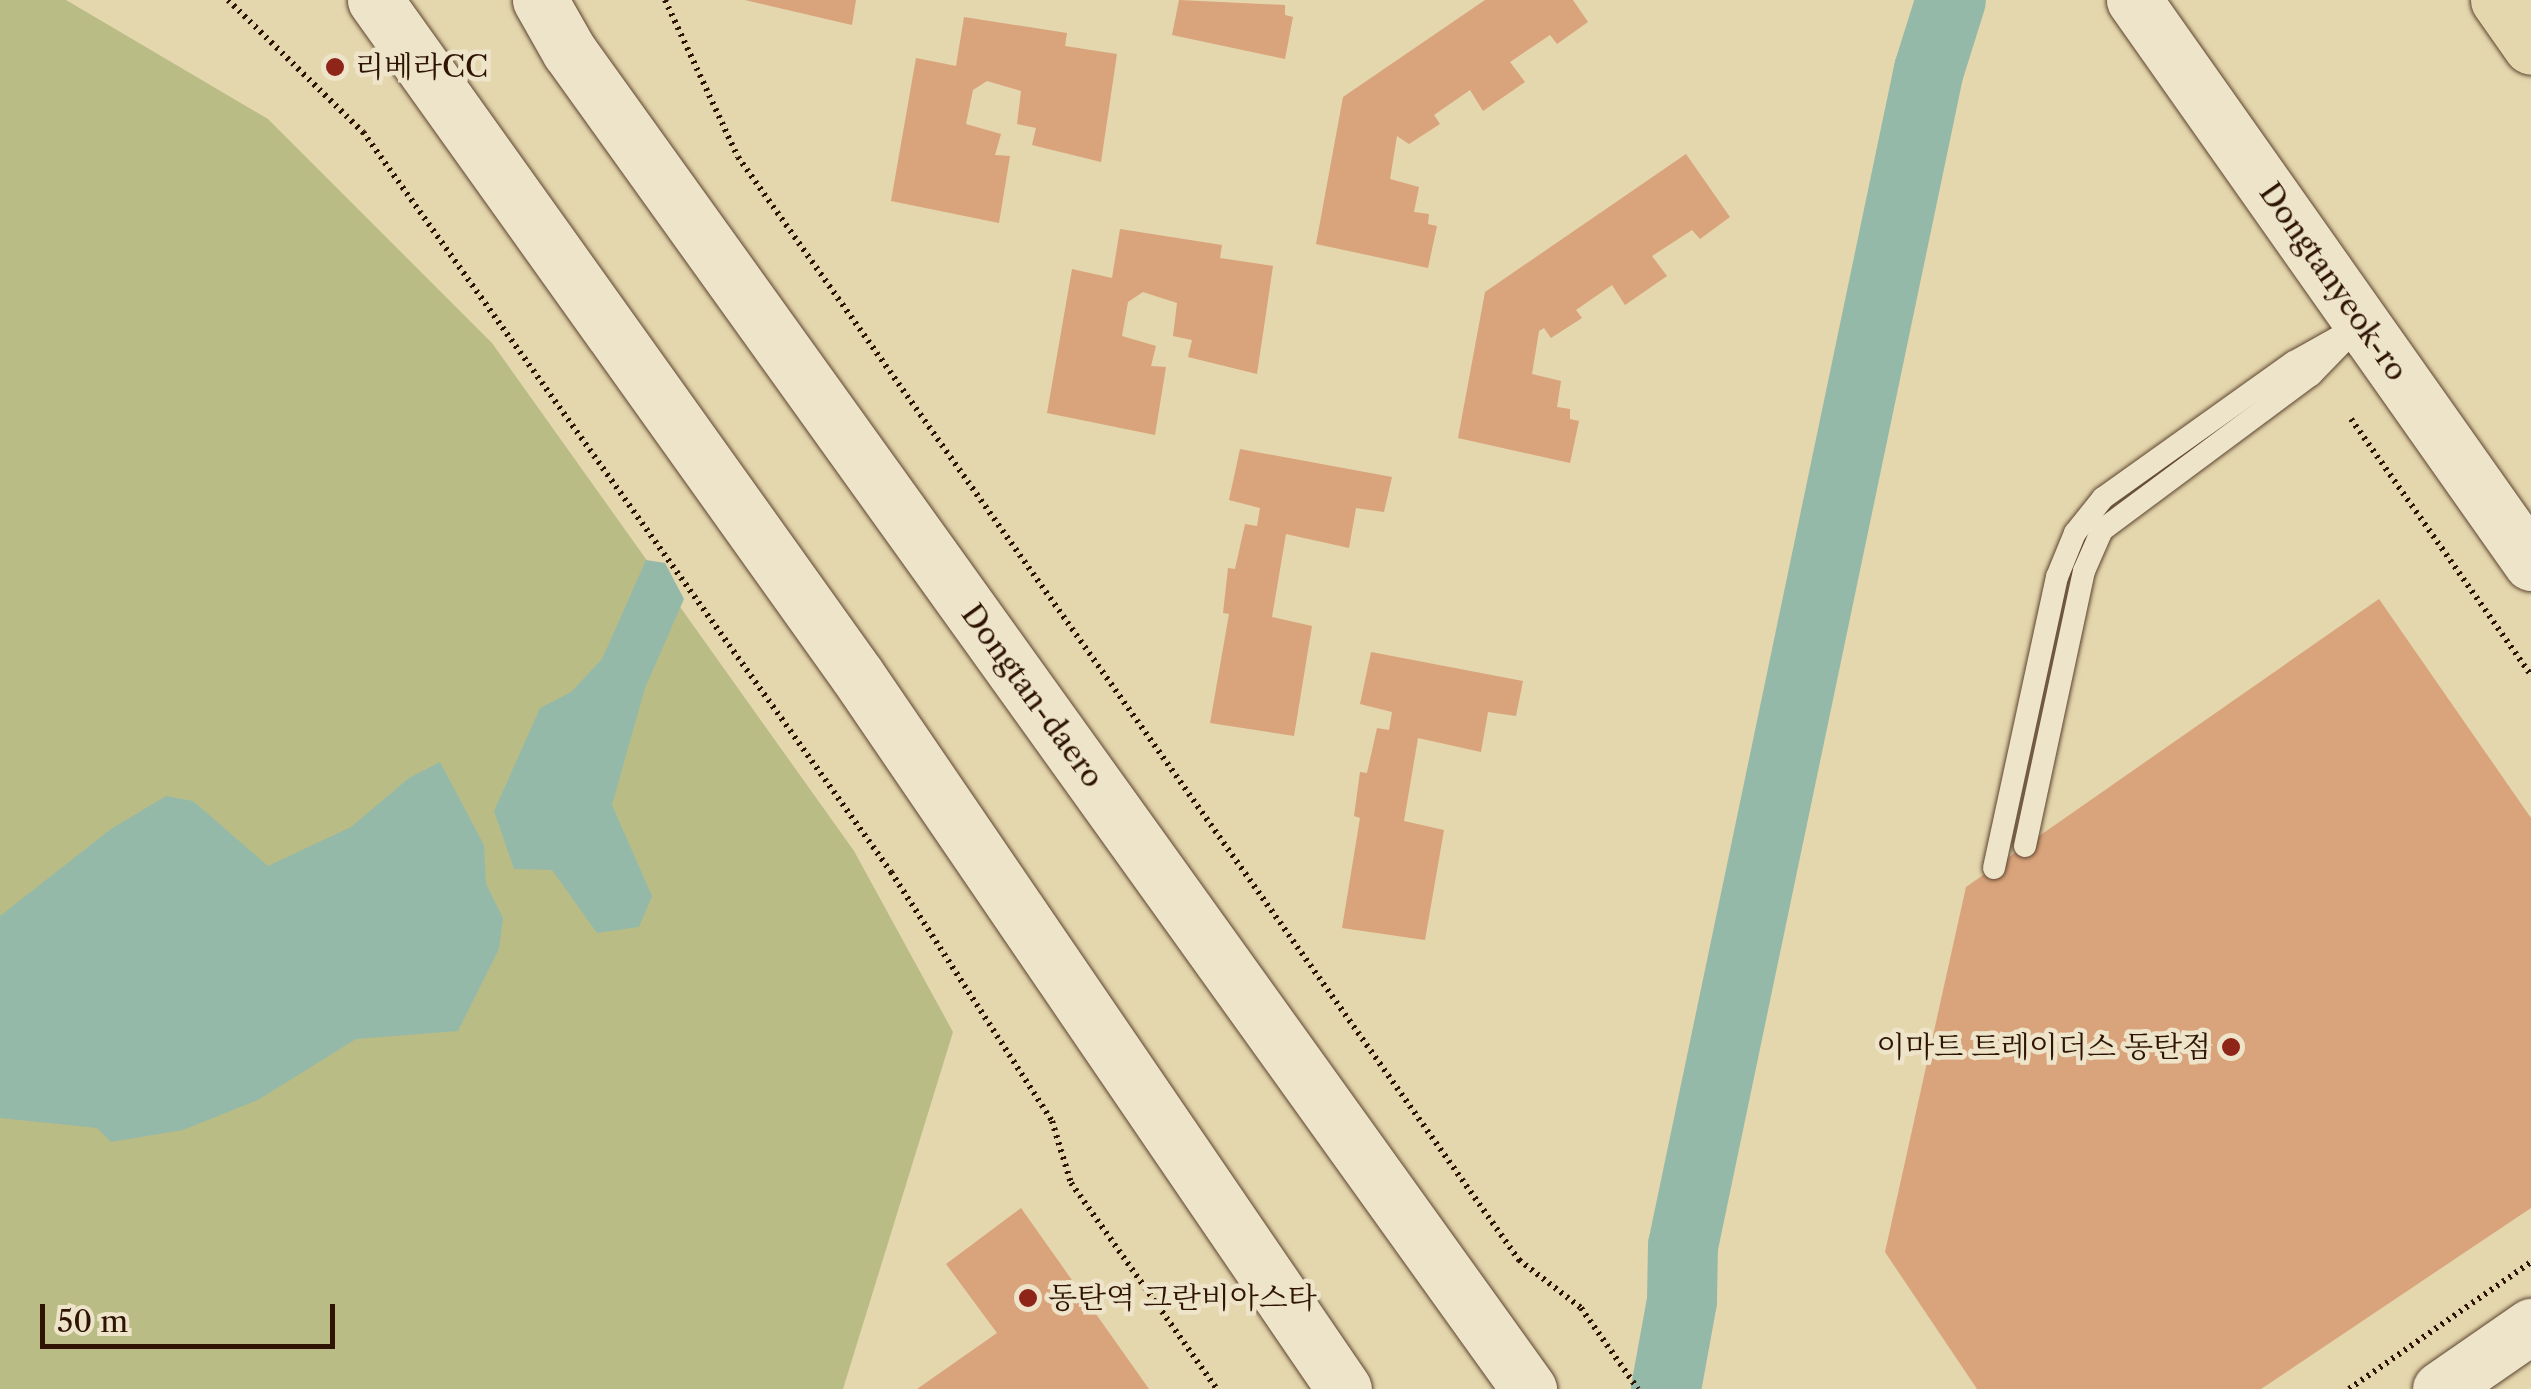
<!DOCTYPE html>
<meta charset="utf-8">
<style>
body{margin:0}
#map{position:relative;width:2531px;height:1389px;overflow:hidden;background:#e4d6ad;font-family:"Libre Caslon Text","Noto Serif KR",serif}
div>[style]{position:absolute}
[style*='--x']{left:calc(var(--x)*1px);top:calc(var(--y)*1px);width:calc(var(--w)*1px);rotate:calc(var(--a)*1deg)}
.green>*{inset:0;background:#babc86}
.water>*{inset:0;background:#95b9a8}
.river>*{height:70px;margin:-35px;padding:0 35px;transform-origin:35px;border-radius:35px;background:#95b9a8}
.building>*{inset:0;background:#d9a37b}
.path>*{height:6px;margin-top:-3px;transform-origin:0;background:repeating-linear-gradient(90deg,#2f1404 0 2.5px,transparent 0 7.5px)}
.roads{filter:drop-shadow(0 0 2px #5c442e) drop-shadow(0 0 2px #5c442e)}
.service>*{height:22px;margin:-11px;padding:0 11px;transform-origin:11px;border-radius:11px;background:#ede4ca}
.tertiary>*{height:55px;margin:-27.5px;padding:0 27.5px;transform-origin:27.5px;border-radius:27.5px;background:#ede4ca}
.secondary>*{height:55px;margin:-27.5px;padding:0 27.5px;transform-origin:27.5px;border-radius:27.5px;background:#ede4ca}
.motorway>*{height:55px;margin:-27.5px;padding:0 27.5px;transform-origin:27.5px;border-radius:27.5px;background:#e4d6ad}
.dots>*{width:28px;height:28px;translate:-50% -50%;box-sizing:border-box;border:5px solid #ede4ca;border-radius:50%}
span{translate:-50% -50%;white-space:nowrap;text-align:center;line-height:1.15;-webkit-text-stroke:9px #ede4ca;paint-order:stroke}
.poi-label{font-size:30px;color:#2f1404}
.left{translate:0 -50%;text-align:left}
.right{translate:-100% -50%;text-align:right}
.street-label{font-size:30px;color:#2f1404}
.scale{position:absolute;left:40px;top:1304px;width:295px;height:45px;box-sizing:border-box;border:5px solid #2f1404;border-top:0;padding-left:12px;font-size:30px;line-height:35px;white-space:nowrap;color:#2f1404;-webkit-text-stroke:8px #ede4ca;paint-order:stroke}
</style>
<div id="map">
<div class="green">
<i style="clip-path:polygon(0 0,66px 0,268px 119px,492px 343px,854px 851px,953px 1032px,843px 1389px,0 1389px)"></i>
</div>
<div class="water">
<i style="clip-path:polygon(646px 560px,665px 563px,684px 599px,645px 688px,612px 805px,652px 896px,639px 927px,597px 933px,552px 870px,514px 869px,494px 811px,540px 708px,571px 692px,602px 659px)"></i>
<i style="clip-path:polygon(440px 762px,484px 845px,486px 884px,503px 918px,499px 949px,458px 1031px,356px 1039px,258px 1100px,183px 1130px,111px 1142px,97px 1128px,0 1118px,0 916px,111px 829px,166px 796px,193px 801px,268px 866px,351px 827px,409px 778px)"></i>
</div>
<div class="river">
<i style="--x:1666;--y:1389;--w:89;--a:-79.7"></i>
<i style="--x:1682;--y:1301;--w:55;--a:-89"></i>
<i style="--x:1683;--y:1246;--w:1201;--a:-78.19"></i>
<i style="--x:1929;--y:70;--w:73;--a:-72.6"></i>
</div>
<div class="building">
<i style="clip-path:polygon(745px 0,856px 0,852px 25px)"></i>
<i style="clip-path:polygon(1179px 0,1285px 5px,1285px 15px,1293px 17px,1285px 59px,1172px 35px)"></i>
<i style="clip-path:polygon(1485px 0,1573px 0,1588px 22px,1557px 44px,1550px 35px,1510px 62px,1525px 82px,1483px 111px,1470px 90px,1434px 115px,1440px 124px,1409px 144px,1397px 136px,1390px 179px,1419px 187px,1414px 212px,1429px 214px,1428px 224px,1437px 226px,1428px 268px,1316px 244px,1343px 97px)"></i>
<i style="clip-path:polygon(964px 17px,1067px 33px,1065px 46px,1117px 54px,1101px 162px,1032px 145px,1036px 128px,1017px 124px,1021px 91px,987px 81px,973px 90px,966px 124px,1001px 134px,995px 155px,1010px 156px,999px 223px,891px 201px,916px 58px,956px 66px)"></i>
<i style="clip-path:polygon(1686px 154px,1730px 217px,1700px 239px,1692px 230px,1652px 256px,1667px 276px,1625px 305px,1612px 285px,1576px 310px,1582px 318px,1551px 338px,1544px 328px,1539px 331px,1532px 374px,1561px 381px,1557px 407px,1570px 409px,1570px 419px,1579px 421px,1570px 463px,1458px 438px,1485px 292px)"></i>
<i style="clip-path:polygon(1120px 229px,1222px 245px,1220px 258px,1273px 266px,1257px 374px,1188px 357px,1192px 340px,1173px 336px,1177px 303px,1143px 292px,1128px 302px,1122px 336px,1156px 346px,1151px 366px,1166px 367px,1155px 435px,1047px 413px,1072px 269px,1112px 278px)"></i>
<i style="clip-path:polygon(1240px 449px,1392px 477px,1384px 512px,1356px 508px,1349px 548px,1286px 534px,1272px 617px,1312px 626px,1294px 736px,1210px 723px,1229px 614px,1223px 613px,1228px 568px,1235px 569px,1245px 524px,1257px 526px,1260px 508px,1229px 500px)"></i>
<i style="clip-path:polygon(2379px 599px,2531px 818px,2531px 1208px,2261px 1389px,1977px 1389px,1885px 1252px,1966px 887px)"></i>
<i style="clip-path:polygon(1371px 652px,1523px 681px,1516px 716px,1488px 712px,1481px 752px,1418px 738px,1404px 821px,1444px 830px,1425px 940px,1342px 928px,1360px 818px,1354px 816px,1360px 772px,1367px 773px,1377px 728px,1389px 730px,1392px 712px,1360px 704px)"></i>
<i style="clip-path:polygon(1021px 1208px,1149px 1389px,917px 1389px,997px 1333px,946px 1264px)"></i>
</div>
<div class="path">
<i style="--x:228;--y:0;--w:189;--a:44.4"></i>
<i style="--x:363;--y:132;--w:909;--a:54.49"></i>
<i style="--x:891;--y:872;--w:297;--a:57.1"></i>
<i style="--x:1052;--y:1121;--w:65;--a:73"></i>
<i style="--x:1071;--y:1183;--w:252;--a:54.7"></i>
<i style="--x:665;--y:0;--w:173;--a:65.1"></i>
<i style="--x:738;--y:157;--w:1352;--a:54.7"></i>
<i style="--x:1519;--y:1260;--w:78;--a:37.7"></i>
<i style="--x:1581;--y:1308;--w:99;--a:54.9"></i>
<i style="--x:2351;--y:419;--w:313;--a:54.9"></i>
<i style="--x:2349;--y:1389;--w:222;--a:-34.9"></i>
</div>
<div class="roads">
<div class="service">
<i style="--x:2025;--y:846;--w:281;--a:-77.9"></i>
<i style="--x:2084;--y:571;--w:45;--a:-66.3"></i>
<i style="--x:2102;--y:530;--w:260;--a:-36.6"></i>
<i style="--x:2311;--y:375;--w:45;--a:-45.9"></i>
<i style="--x:1994;--y:868;--w:298;--a:-77.8"></i>
<i style="--x:2057;--y:577;--w:48;--a:-67.8"></i>
<i style="--x:2075;--y:533;--w:45;--a:-51.3"></i>
<i style="--x:2103;--y:498;--w:234;--a:-35.5"></i>
<i style="--x:2294;--y:362;--w:78;--a:-29.2"></i>
</div>
<div class="tertiary">
<i style="--x:2134;--y:0;--w:689;--a:54.81"></i>
<i style="--x:2440;--y:1389;--w:111;--a:-34.7"></i>
</div>
<div class="secondary">
<i style="--x:375;--y:0;--w:829;--a:54.47"></i>
<i style="--x:857;--y:675;--w:864;--a:55.7"></i>
<i style="--x:540;--y:0;--w:59;--a:60.4"></i>
<i style="--x:569;--y:51;--w:1647;--a:54.34"></i>
</div>
<div class="motorway">
<i style="--x:2498;--y:0;--w:57;--a:54.9"></i>
</div>
</div>
<div class="dots">
<i style="left:335px;top:67px;background:#8f2418"></i>
<i style="left:2231px;top:1047px;background:#8f2418"></i>
<i style="left:1028px;top:1298px;background:#8f2418"></i>
</div>
<div class="poi-label">
<span class="left" style="left:355px;top:67px">리베라CC</span>
<span class="right" style="left:2211px;top:1047px">이마트 트레이더스 동탄점</span>
<span class="left" style="left:1048px;top:1298px">동탄역 그란비아스타</span>
</div>
<div class="street-label">
<span style="left:2333px;top:282px;rotate:55deg">Dongtanyeok-ro</span>
<span style="left:1032px;top:696px;rotate:54deg">Dongtan-daero</span>
</div>
<div class="scale">50 m</div>
</div>
